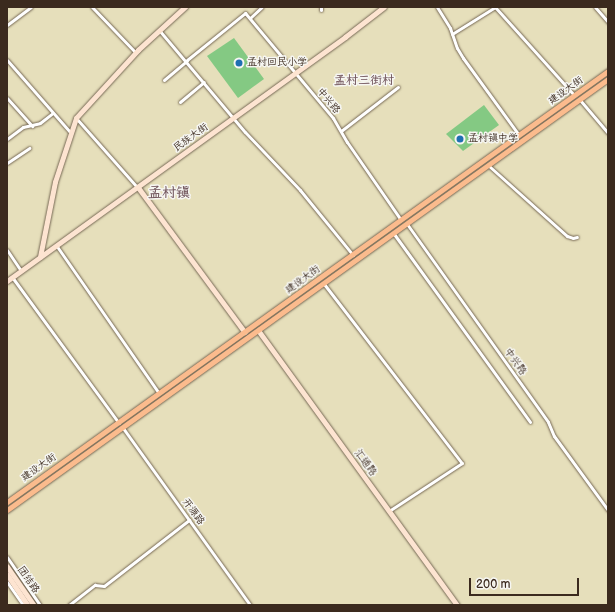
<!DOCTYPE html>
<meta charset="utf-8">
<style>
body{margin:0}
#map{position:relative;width:615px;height:612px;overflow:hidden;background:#e6dfbb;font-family:"Balsamiq Sans","LXGW WenKai TC",sans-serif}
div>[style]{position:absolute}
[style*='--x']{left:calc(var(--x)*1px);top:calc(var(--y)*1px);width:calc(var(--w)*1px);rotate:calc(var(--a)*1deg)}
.green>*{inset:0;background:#84c983}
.roads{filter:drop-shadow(0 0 1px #776955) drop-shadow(0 0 1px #776955)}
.street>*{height:3px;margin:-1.5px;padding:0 1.5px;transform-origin:1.5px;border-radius:1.5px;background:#fff}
.secondary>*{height:4.5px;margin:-2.25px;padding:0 2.25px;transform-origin:2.25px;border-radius:2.25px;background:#fde4d1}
.primary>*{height:5px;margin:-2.5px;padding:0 2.5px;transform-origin:2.5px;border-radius:2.5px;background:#fbbb8d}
.dots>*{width:11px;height:11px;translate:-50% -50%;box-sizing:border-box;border:2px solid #f6f6f2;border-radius:50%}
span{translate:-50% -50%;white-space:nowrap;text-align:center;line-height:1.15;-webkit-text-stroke:3px #f6f6f2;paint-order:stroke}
.poi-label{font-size:10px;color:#3b2a1e}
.left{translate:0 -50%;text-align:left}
.street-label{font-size:10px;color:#3b2a1e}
.quarter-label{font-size:12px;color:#74585f;font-weight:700}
.district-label{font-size:14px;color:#74585f;font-weight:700}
.frame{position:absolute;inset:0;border:8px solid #3b2a1e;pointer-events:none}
.scale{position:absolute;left:469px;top:578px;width:110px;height:18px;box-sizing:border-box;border:2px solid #3b2a1e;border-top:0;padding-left:5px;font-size:12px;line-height:14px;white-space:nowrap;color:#3b2a1e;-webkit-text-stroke:3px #f6f6f2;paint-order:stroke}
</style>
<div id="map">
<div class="green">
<i style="clip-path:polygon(234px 38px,264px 79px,238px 98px,207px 56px)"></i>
<i style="clip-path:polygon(484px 105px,499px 125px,463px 151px,446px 134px)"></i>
</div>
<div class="roads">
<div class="street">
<i style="--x:92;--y:7;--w:62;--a:46.3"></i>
<i style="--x:321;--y:7;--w:3;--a:90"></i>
<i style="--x:437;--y:7;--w:25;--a:58"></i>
<i style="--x:450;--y:28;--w:21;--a:71"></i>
<i style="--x:457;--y:48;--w:12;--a:59"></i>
<i style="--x:463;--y:58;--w:95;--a:54"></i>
<i style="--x:495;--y:7;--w:118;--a:48.1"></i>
<i style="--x:595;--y:7;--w:20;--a:49"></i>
<i style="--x:250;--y:18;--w:16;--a:-43"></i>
<i style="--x:7;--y:25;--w:30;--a:-37"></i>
<i style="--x:159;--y:30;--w:133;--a:49.9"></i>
<i style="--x:245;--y:132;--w:80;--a:46.5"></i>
<i style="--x:300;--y:190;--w:84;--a:50.8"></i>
<i style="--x:452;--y:34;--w:51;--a:-32.1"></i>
<i style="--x:7;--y:60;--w:97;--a:48.8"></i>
<i style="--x:187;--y:60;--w:75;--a:-39"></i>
<i style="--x:245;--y:13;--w:1;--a:45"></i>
<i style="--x:246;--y:14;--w:136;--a:50.1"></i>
<i style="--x:333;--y:118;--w:28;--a:60"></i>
<i style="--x:347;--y:142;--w:95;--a:55.3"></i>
<i style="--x:164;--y:80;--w:30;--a:-40"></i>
<i style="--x:7;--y:98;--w:38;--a:48"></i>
<i style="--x:580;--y:100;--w:43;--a:49.7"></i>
<i style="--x:180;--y:102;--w:31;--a:-40"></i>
<i style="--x:76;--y:118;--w:92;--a:48.5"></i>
<i style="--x:341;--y:131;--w:72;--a:-37.7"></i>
<i style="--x:7;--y:139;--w:20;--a:-37"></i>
<i style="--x:23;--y:127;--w:17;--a:-13"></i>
<i style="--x:40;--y:123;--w:16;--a:-38"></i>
<i style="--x:7;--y:163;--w:27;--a:-34"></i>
<i style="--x:489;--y:166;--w:105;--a:41.9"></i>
<i style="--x:567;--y:236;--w:6;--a:18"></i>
<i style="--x:573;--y:238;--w:4;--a:-14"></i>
<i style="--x:407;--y:224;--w:243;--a:54.5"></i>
<i style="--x:548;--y:422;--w:15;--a:67"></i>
<i style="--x:554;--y:436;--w:92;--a:53.9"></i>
<i style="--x:394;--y:234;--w:232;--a:54.1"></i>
<i style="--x:56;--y:245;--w:180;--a:55.2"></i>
<i style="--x:7;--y:250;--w:25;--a:56"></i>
<i style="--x:12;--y:277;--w:181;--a:53.8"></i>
<i style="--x:324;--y:284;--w:226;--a:52.4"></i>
<i style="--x:462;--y:463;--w:87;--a:146.7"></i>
<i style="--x:123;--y:428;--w:218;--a:54.3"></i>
<i style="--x:7;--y:557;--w:58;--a:55.5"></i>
<i style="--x:7;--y:582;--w:28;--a:55"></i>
<i style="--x:69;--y:605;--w:33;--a:-38"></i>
<i style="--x:95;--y:585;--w:9;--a:6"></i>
<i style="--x:104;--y:586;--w:108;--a:-37.8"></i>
</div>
<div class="secondary">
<i style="--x:138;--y:187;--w:180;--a:53.6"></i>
<i style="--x:40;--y:257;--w:76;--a:-78.7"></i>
<i style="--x:55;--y:182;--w:67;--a:-71.8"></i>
<i style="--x:76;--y:118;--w:92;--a:-47.6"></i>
<i style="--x:138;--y:50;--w:64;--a:-42.5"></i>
<i style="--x:7;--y:281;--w:417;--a:-35.8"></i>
<i style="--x:345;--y:37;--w:49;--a:-37.6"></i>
<i style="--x:259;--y:331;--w:338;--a:54.1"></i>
<i style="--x:7;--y:566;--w:47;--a:55.3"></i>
<i style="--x:7;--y:574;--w:37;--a:56"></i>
</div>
<div class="primary">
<i style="--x:7;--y:502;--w:740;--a:-35.65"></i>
<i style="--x:7;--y:510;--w:740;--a:-35.65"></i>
</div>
</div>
<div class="dots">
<i style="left:239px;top:63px;background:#1f6fb2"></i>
<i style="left:460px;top:139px;background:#1f6fb2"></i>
</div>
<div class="poi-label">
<span class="left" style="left:247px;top:63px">孟村回民小学</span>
<span class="left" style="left:468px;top:139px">孟村镇中学</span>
</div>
<div class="street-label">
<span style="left:566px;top:91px;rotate:-36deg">建设大街</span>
<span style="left:328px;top:101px;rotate:50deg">中兴路</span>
<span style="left:191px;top:138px;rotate:-36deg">民族大街</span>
<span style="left:303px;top:280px;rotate:-36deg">建设大街</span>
<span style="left:515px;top:362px;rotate:55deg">中兴路</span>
<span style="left:365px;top:463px;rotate:54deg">汇通路</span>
<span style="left:39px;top:468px;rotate:-35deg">建设大街</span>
<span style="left:193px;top:512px;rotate:54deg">开源路</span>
<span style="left:28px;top:580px;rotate:55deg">团结路</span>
</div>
<div class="quarter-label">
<span style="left:364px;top:81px">孟村三街村</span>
</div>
<div class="district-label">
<span style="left:169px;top:193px">孟村镇</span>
</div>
<div class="frame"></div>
<div class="scale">200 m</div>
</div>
